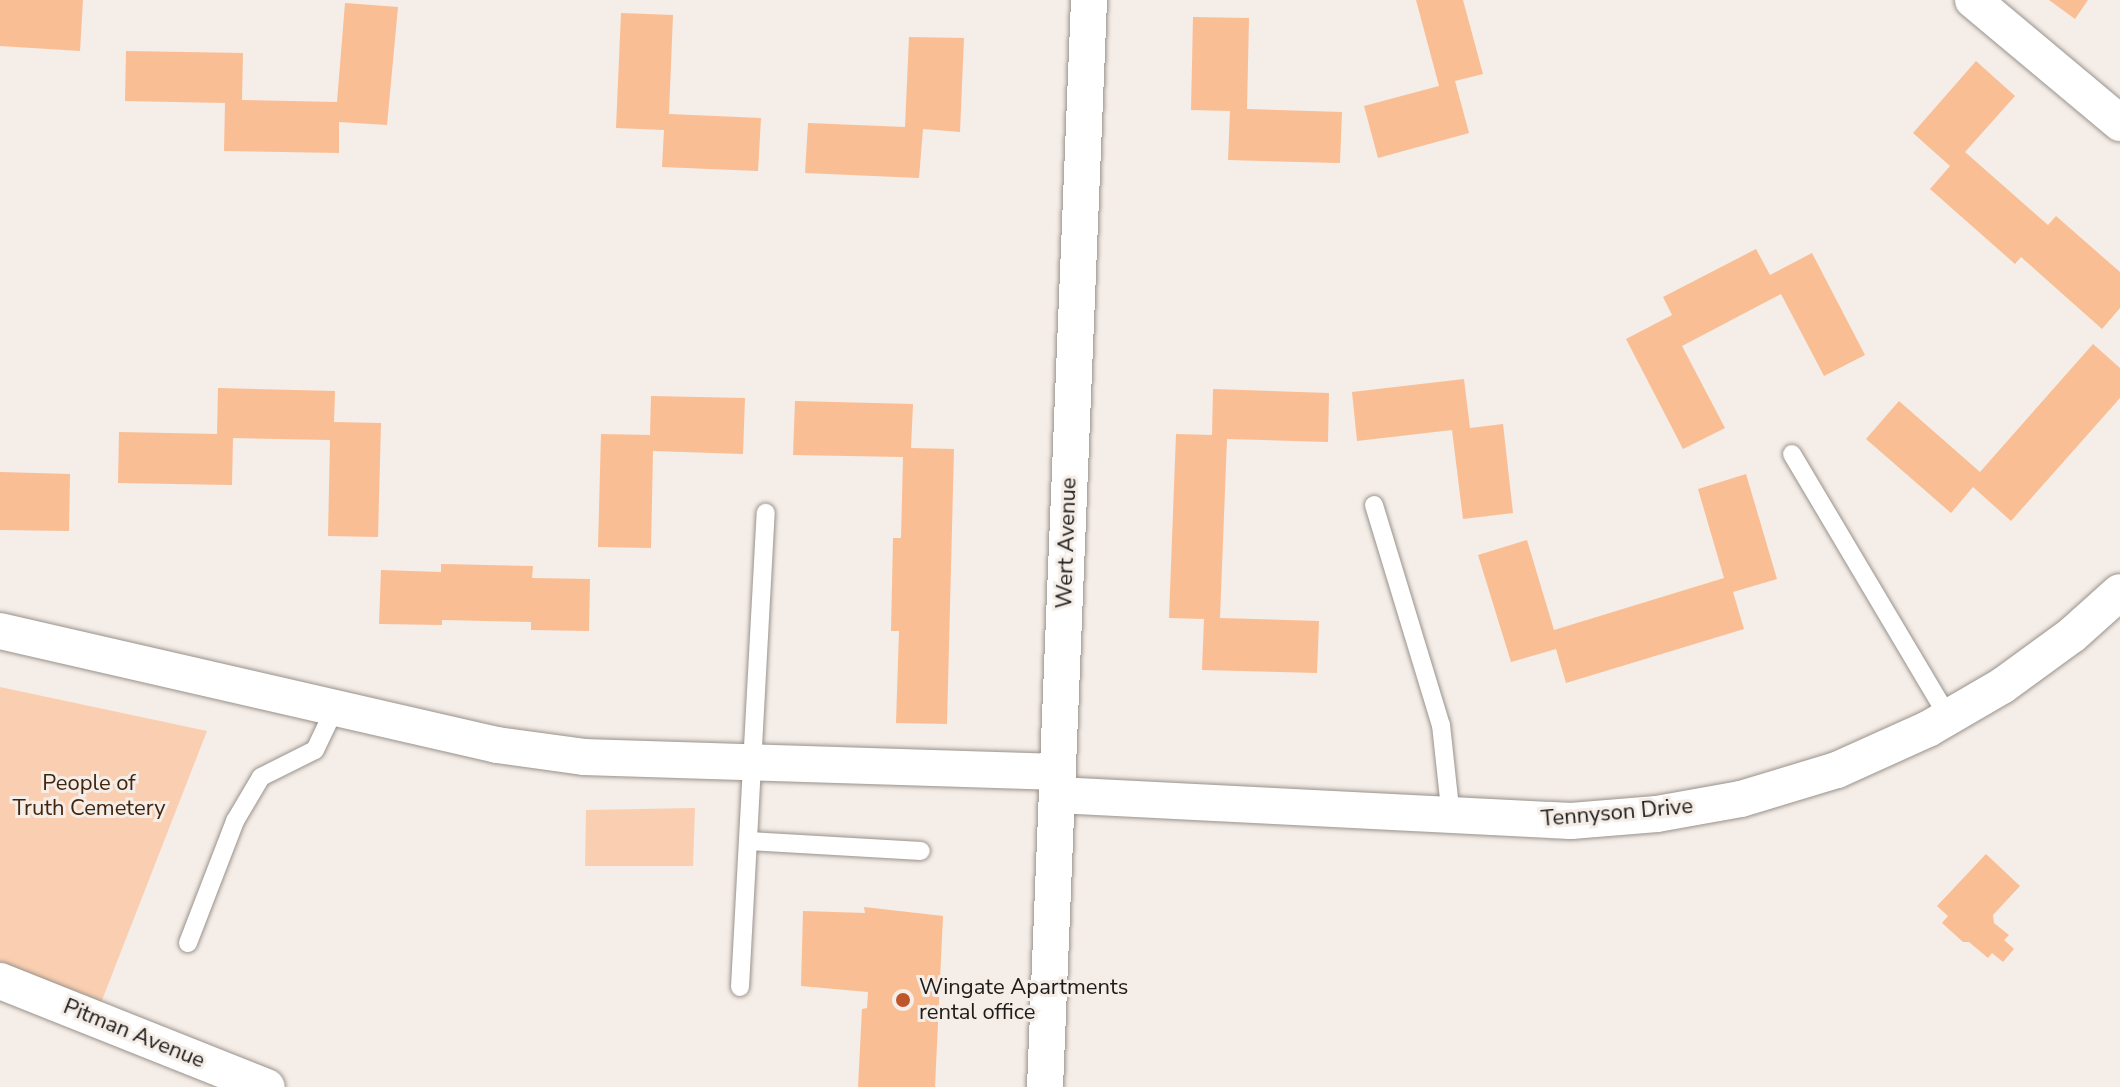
<!DOCTYPE html>
<style>
body{margin:0}
#map{position:relative;width:2120px;height:1087px;overflow:hidden;background:#f5ede7;font-family:"Nunito Sans",sans-serif}
div>[style]{position:absolute}
[style*='--x']{left:calc(var(--x)*1px);top:calc(var(--y)*1px);width:calc(var(--w)*1px);rotate:calc(var(--a)*1deg)}
.green>*{inset:0;background:#facfb1}
.building>*{inset:0;background:#fabe94}
.roads{filter:drop-shadow(0 0 2px #99928c) drop-shadow(0 0 2px #99928c)}
.service>*{height:18px;margin:-9px;padding:0 9px;transform-origin:9px;border-radius:9px;background:#fff}
.minor>*{height:36px;margin:-18px;padding:0 18px;transform-origin:18px;border-radius:18px;background:#fff}
.dots>*{width:22px;height:22px;translate:-50% -50%;box-sizing:border-box;border:4px solid #f5ede7;border-radius:50%}
span{translate:-50% -50%;white-space:nowrap;text-align:center;line-height:1.15;-webkit-text-stroke:6px #f5ede7;paint-order:stroke}
.street-label{font-size:22px;color:#1e1b19}
.park-label{font-size:22px;color:#42250e}
.poi-label{font-size:22px;color:#1e1b19}
.left{translate:0 -50%;text-align:left}
</style>
<div id="map">
<div class="green">
<i style="clip-path:polygon(0 687px,207px 731px,90px 1031px,0 997px)"></i>
<i style="clip-path:polygon(695px 808px,693px 866px,585px 866px,586px 810px)"></i>
</div>
<div class="building">
<i style="clip-path:polygon(0 0,83px 0,80px 51px,0 46px)"></i>
<i style="clip-path:polygon(1416px 0,1463px 0,1483px 74px,1455px 81px,1469px 133px,1378px 158px,1364px 106px,1439px 86px)"></i>
<i style="clip-path:polygon(2049px 0,2088px 0,2075px 19px)"></i>
<i style="clip-path:polygon(345px 3px,398px 7px,387px 125px,339px 122px,339px 153px,224px 151px,225px 103px,125px 101px,126px 51px,243px 53px,242px 100px,337px 102px)"></i>
<i style="clip-path:polygon(621px 13px,673px 15px,669px 114px,761px 118px,758px 171px,662px 167px,664px 130px,616px 128px)"></i>
<i style="clip-path:polygon(1193px 17px,1249px 18px,1247px 109px,1342px 112px,1340px 163px,1228px 160px,1230px 111px,1191px 110px)"></i>
<i style="clip-path:polygon(909px 37px,964px 38px,960px 132px,923px 129px,919px 178px,805px 173px,808px 123px,905px 127px)"></i>
<i style="clip-path:polygon(1976px 61px,2015px 96px,1965px 152px,2048px 225px,2056px 216px,2120px 272px,2120px 308px,2102px 329px,2021px 257px,2015px 264px,1930px 189px,1950px 166px,1913px 133px)"></i>
<i style="clip-path:polygon(1756px 249px,1770px 275px,1812px 253px,1865px 355px,1824px 376px,1781px 294px,1682px 346px,1725px 428px,1683px 449px,1626px 339px,1672px 315px,1663px 297px)"></i>
<i style="clip-path:polygon(2093px 344px,2120px 368px,2120px 398px,2011px 521px,1973px 487px,1951px 513px,1866px 439px,1899px 401px,1980px 472px)"></i>
<i style="clip-path:polygon(1464px 379px,1470px 428px,1503px 424px,1513px 513px,1463px 519px,1452px 430px,1357px 441px,1352px 392px)"></i>
<i style="clip-path:polygon(218px 388px,335px 391px,334px 422px,381px 423px,378px 537px,328px 536px,330px 440px,233px 438px,232px 485px,118px 483px,119px 432px,217px 434px)"></i>
<i style="clip-path:polygon(1213px 389px,1329px 393px,1328px 442px,1227px 439px,1220px 618px,1319px 621px,1317px 673px,1202px 670px,1204px 619px,1169px 618px,1176px 434px,1212px 435px)"></i>
<i style="clip-path:polygon(651px 396px,745px 398px,743px 454px,653px 451px,651px 548px,598px 547px,601px 434px,650px 435px)"></i>
<i style="clip-path:polygon(795px 401px,913px 404px,911px 448px,954px 449px,947px 724px,896px 723px,899px 631px,891px 631px,893px 538px,901px 538px,903px 457px,793px 455px)"></i>
<i style="clip-path:polygon(0 472px,70px 474px,69px 531px,0 530px)"></i>
<i style="clip-path:polygon(1746px 474px,1777px 579px,1733px 592px,1744px 629px,1566px 683px,1556px 649px,1511px 662px,1478px 555px,1527px 540px,1554px 630px,1724px 578px,1698px 489px)"></i>
<i style="clip-path:polygon(441px 564px,533px 566px,532px 578px,590px 579px,589px 631px,531px 630px,531px 622px,442px 620px,442px 625px,379px 624px,381px 570px,441px 572px)"></i>
<i style="clip-path:polygon(1986px 854px,2020px 886px,1993px 915px,1994px 923px,2009px 935px,2004px 940px,2014px 949px,2003px 962px,1992px 953px,1988px 958px,1969px 942px,1963px 942px,1942px 923px,1948px 916px,1937px 906px)"></i>
<i style="clip-path:polygon(864px 907px,943px 916px,935px 1087px,858px 1087px,862px 1009px,867px 1008px,868px 992px,801px 986px,803px 911px,865px 913px)"></i>
</div>
<div class="roads">
<div class="service">
<i style="--x:1792;--y:454;--w:307;--a:59.3"></i>
<i style="--x:1374;--y:505;--w:230;--a:73.1"></i>
<i style="--x:1441;--y:725;--w:93;--a:83.8"></i>
<i style="--x:749;--y:841;--w:172;--a:3.3"></i>
<i style="--x:188;--y:943;--w:131;--a:-68.9"></i>
<i style="--x:235;--y:821;--w:51;--a:-59.4"></i>
<i style="--x:261;--y:777;--w:60;--a:-26.6"></i>
<i style="--x:315;--y:750;--w:47;--a:-64.5"></i>
<i style="--x:740;--y:987;--w:475;--a:-86.9"></i>
</div>
<div class="minor">
<i style="--x:1973;--y:0;--w:192;--a:39.9"></i>
<i style="--x:0;--y:631;--w:510;--a:12.92"></i>
<i style="--x:497;--y:745;--w:89;--a:7.8"></i>
<i style="--x:585;--y:757;--w:473;--a:1.8"></i>
<i style="--x:1057;--y:795;--w:515;--a:2.9"></i>
<i style="--x:1571;--y:821;--w:86;--a:-4.7"></i>
<i style="--x:1657;--y:814;--w:85;--a:-10.1"></i>
<i style="--x:1741;--y:799;--w:100;--a:-16.8"></i>
<i style="--x:1837;--y:770;--w:100;--a:-24.3"></i>
<i style="--x:1928;--y:729;--w:86;--a:-30.2"></i>
<i style="--x:2002;--y:686;--w:87;--a:-36.1"></i>
<i style="--x:2072;--y:635;--w:64;--a:-41.9"></i>
<i style="--x:0;--y:981;--w:287;--a:21.7"></i>
<i style="--x:1045;--y:1087;--w:1088;--a:-87.68"></i>
</div>
</div>
<div class="dots">
<i style="left:903px;top:1000px;background:#bd572b"></i>
</div>
<div class="street-label">
<span style="left:1067px;top:543px;rotate:-88deg">Wert Avenue</span>
<span style="left:1617px;top:813px;rotate:-5deg">Tennyson Drive</span>
<span style="left:134px;top:1034px;rotate:22deg">Pitman Avenue</span>
</div>
<div class="park-label">
<span style="left:89px;top:796px">People of<br>Truth Cemetery</span>
</div>
<div class="poi-label">
<span class="left" style="left:919px;top:1000px">Wingate Apartments<br>rental office</span>
</div>
</div>
